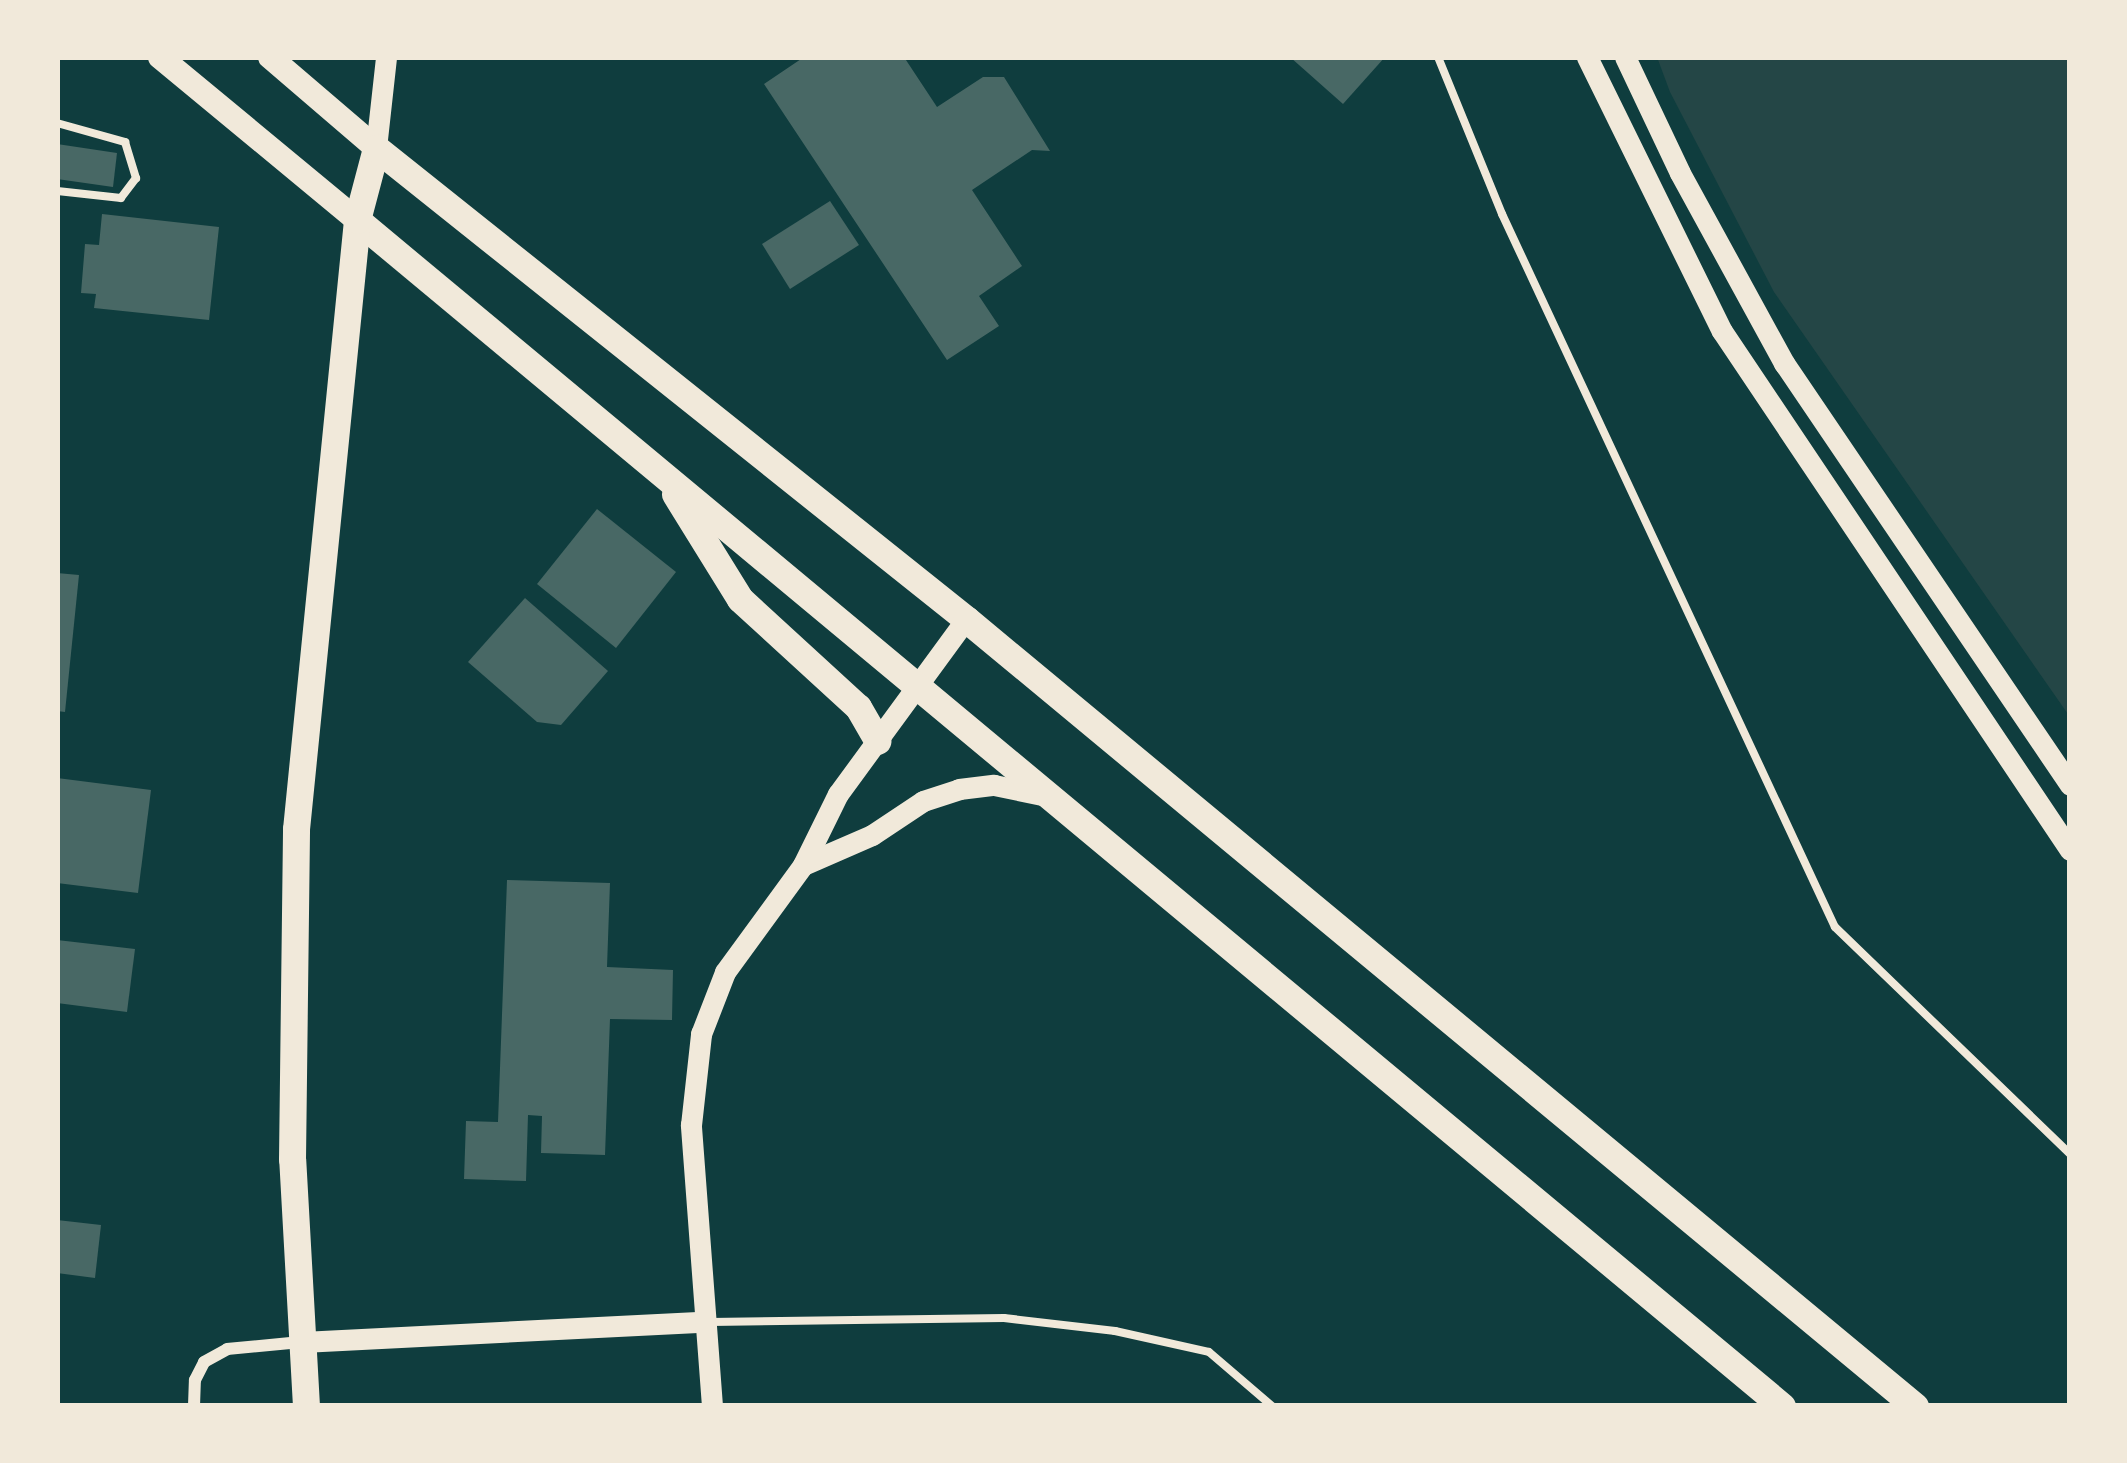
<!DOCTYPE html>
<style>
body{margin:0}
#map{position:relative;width:2127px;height:1463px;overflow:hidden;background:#0f3d3e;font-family:"PT Sans",sans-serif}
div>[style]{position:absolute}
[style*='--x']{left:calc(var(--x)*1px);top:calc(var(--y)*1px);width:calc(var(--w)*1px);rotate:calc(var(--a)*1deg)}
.green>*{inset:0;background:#244646}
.building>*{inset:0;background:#486865}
.service>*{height:8px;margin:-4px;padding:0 4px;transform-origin:4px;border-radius:4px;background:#f1e9da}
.minor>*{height:12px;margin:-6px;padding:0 6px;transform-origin:6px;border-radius:6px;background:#f1e9da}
.tertiary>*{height:21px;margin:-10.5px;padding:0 10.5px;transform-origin:10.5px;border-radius:10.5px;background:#f1e9da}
.secondary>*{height:21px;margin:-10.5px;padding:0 10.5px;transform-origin:10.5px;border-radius:10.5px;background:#f1e9da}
.primary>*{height:24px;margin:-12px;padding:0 12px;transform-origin:12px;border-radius:12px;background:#f1e9da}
.trunk>*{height:27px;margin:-13.5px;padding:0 13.5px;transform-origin:13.5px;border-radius:13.5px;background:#f1e9da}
span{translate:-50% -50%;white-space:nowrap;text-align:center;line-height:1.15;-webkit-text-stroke:12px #f1e9da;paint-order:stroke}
.frame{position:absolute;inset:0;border:60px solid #f1e9da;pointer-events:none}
</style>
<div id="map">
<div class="green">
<i style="clip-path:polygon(1657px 57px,2070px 57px,2070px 717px,1774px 292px,1670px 92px)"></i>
</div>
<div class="building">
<i style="clip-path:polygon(804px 57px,904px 57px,937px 107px,983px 77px,1004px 77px,1050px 151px,1032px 150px,972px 190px,1022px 266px,979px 296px,999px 326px,947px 360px,764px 84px)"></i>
<i style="clip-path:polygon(1290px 57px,1385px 57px,1343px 104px)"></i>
<i style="clip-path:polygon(57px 144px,117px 153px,113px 187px,57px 179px)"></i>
<i style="clip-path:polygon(830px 201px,859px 245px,790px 289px,762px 244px)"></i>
<i style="clip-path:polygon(102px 214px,219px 227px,209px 320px,94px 308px,96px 294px,81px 293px,85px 244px,99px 245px)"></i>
<i style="clip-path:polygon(597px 509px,676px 572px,616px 648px,537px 584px)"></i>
<i style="clip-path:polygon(57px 573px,79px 575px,65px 712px,57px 711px)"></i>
<i style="clip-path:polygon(525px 598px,608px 671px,561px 725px,537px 722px,468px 662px)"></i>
<i style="clip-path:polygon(57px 778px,151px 790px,138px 893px,57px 883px)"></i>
<i style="clip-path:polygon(507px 880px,610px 883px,607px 967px,673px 970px,672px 1020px,610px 1019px,605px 1155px,541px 1153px,542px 1116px,528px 1115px,526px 1181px,464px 1179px,466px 1121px,498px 1122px)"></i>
<i style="clip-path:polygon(57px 940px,135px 949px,127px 1012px,57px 1003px)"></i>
<i style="clip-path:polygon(57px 1220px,101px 1225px,95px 1278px,57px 1273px)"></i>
</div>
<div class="service">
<i style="--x:1438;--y:57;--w:170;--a:67.8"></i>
<i style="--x:1502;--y:214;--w:787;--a:64.97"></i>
<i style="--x:1835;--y:927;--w:327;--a:44"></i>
<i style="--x:57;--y:123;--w:71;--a:15.6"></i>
<i style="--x:125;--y:142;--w:38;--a:73"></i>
<i style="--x:136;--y:178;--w:25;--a:127"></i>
<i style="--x:121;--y:198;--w:64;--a:-173.8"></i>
<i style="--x:710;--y:1322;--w:294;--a:-0.8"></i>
<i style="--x:1004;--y:1318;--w:112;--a:6.7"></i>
<i style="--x:1115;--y:1331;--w:96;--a:12.6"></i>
<i style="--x:1209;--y:1352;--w:83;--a:40.6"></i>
</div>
<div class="minor">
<i style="--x:194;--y:1406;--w:26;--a:-88"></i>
<i style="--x:195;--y:1380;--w:20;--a:-63"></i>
<i style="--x:204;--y:1362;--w:26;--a:-29"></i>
<i style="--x:227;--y:1349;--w:74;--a:-5.4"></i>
</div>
<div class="tertiary">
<i style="--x:376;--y:148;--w:92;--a:-83.7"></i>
<i style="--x:302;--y:1342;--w:401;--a:-2.9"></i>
</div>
<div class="secondary">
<i style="--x:1587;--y:57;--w:305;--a:63.8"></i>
<i style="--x:1722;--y:331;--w:625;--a:56.16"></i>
<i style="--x:1625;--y:57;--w:128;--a:64.6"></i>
<i style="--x:1680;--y:173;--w:217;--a:61.3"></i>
<i style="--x:1784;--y:363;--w:510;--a:55.87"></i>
<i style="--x:803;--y:865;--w:75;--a:-23.5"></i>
<i style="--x:872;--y:835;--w:61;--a:-33.7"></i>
<i style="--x:923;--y:801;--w:38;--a:-18"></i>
<i style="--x:959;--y:789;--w:35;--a:-7"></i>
<i style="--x:994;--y:785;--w:54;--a:11.7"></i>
<i style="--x:712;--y:1406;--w:282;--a:-94.3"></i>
<i style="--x:691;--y:1125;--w:92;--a:-83.7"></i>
<i style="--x:701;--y:1034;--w:66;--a:-68.8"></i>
<i style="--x:725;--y:972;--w:132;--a:-53.9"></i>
<i style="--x:803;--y:865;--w:79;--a:-63.8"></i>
<i style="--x:838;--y:794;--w:217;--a:-53.8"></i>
</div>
<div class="primary">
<i style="--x:160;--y:57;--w:256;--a:39.6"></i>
<i style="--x:270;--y:57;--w:140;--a:40.6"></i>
</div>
<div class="trunk">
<i style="--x:357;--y:220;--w:1854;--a:39.77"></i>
<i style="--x:675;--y:494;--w:123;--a:58.2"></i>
<i style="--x:740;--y:599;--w:160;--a:42.5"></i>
<i style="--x:858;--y:707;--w:39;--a:60"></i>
<i style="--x:306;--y:1406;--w:247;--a:-93.2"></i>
<i style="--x:292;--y:1159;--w:330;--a:-89.3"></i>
<i style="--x:296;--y:829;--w:612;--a:-84.28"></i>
<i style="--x:357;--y:220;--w:74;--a:-75.2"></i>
<i style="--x:376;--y:148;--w:755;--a:38.6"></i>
<i style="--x:966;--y:619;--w:1233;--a:39.67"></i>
</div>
<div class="frame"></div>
</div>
